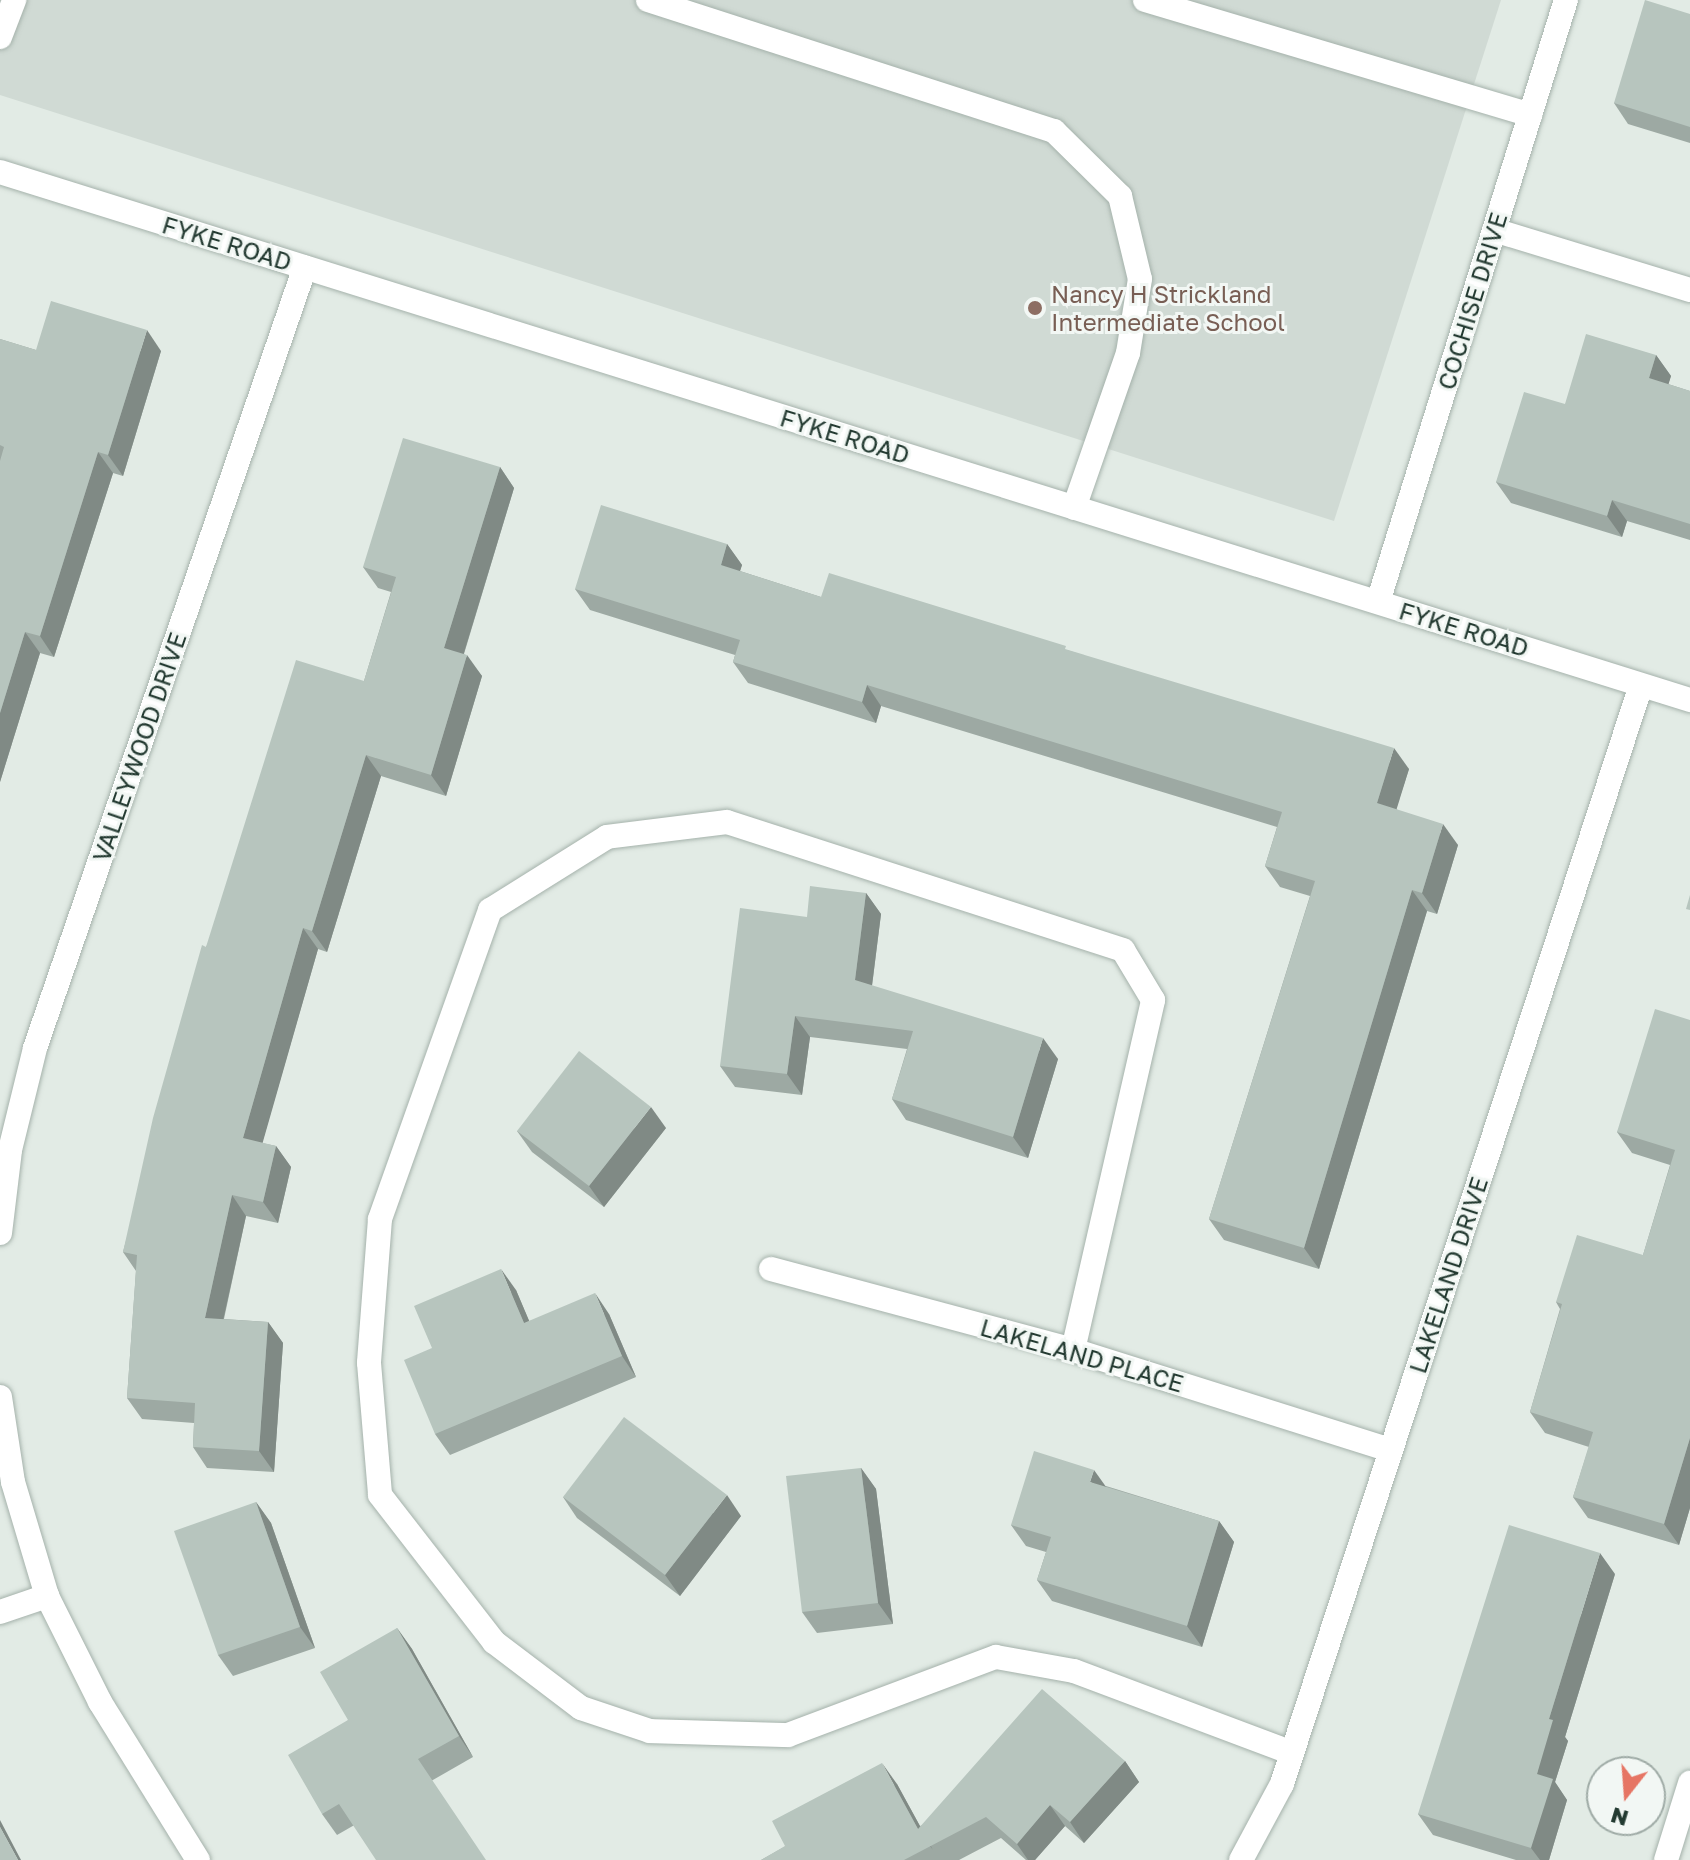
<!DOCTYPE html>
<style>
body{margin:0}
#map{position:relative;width:1690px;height:1860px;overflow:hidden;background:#e2ebe5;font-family:"Golos Text",sans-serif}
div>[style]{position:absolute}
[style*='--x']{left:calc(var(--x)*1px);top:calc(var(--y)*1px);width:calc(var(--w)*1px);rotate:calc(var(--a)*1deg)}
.built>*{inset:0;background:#d0dad4}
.roads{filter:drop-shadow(0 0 2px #a5b2ab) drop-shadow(0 0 2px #a5b2ab)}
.minor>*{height:24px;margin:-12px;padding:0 12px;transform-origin:12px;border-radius:12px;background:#fff}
.wall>*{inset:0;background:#9da9a3}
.shaded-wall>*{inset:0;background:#808a85}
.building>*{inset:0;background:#b7c5be}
.dots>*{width:22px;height:22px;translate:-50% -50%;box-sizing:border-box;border:4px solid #f2f7f4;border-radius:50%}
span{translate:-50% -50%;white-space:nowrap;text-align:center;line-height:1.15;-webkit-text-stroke:6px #f2f7f4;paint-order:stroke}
.street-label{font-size:24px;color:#233a31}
.education-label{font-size:24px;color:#785e54}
.left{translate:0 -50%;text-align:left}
.north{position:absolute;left:1586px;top:1756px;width:80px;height:80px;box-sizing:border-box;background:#f2f7f4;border:2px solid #9faba6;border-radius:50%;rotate:197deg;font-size:22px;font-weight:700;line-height:32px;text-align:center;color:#233a31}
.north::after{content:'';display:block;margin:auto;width:28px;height:36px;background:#e67564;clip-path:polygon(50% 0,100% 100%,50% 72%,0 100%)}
</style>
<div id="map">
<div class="built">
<i style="clip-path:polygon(0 0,1501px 0,1334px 521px,0 95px)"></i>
</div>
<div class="roads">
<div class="minor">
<i style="--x:648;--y:0;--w:427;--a:17.9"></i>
<i style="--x:1054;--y:131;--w:93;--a:44.6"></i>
<i style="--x:1120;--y:196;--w:85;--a:76.5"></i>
<i style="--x:1140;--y:279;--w:75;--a:99.2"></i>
<i style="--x:1128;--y:353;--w:164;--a:109.2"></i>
<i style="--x:1145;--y:0;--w:402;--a:16.6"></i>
<i style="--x:0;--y:37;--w:40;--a:-69"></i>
<i style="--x:0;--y:172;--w:1771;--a:17.35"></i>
<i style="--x:1494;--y:230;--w:205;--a:17"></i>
<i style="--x:1378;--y:602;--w:631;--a:-72.66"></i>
<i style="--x:0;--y:1233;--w:84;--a:-83.1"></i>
<i style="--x:10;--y:1150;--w:105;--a:-76.2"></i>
<i style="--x:35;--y:1048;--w:826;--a:-70.93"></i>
<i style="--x:771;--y:1269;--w:313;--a:15"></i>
<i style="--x:1073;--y:1350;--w:333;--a:17.5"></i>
<i style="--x:1073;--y:1350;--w:359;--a:-77.1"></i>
<i style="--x:1153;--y:1000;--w:58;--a:-121"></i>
<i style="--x:1123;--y:950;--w:416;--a:-162.1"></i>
<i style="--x:727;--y:822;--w:121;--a:172.9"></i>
<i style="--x:607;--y:837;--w:138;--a:148"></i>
<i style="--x:490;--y:910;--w:328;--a:109.6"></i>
<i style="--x:380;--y:1219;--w:144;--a:94.4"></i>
<i style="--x:369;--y:1363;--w:132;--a:85.2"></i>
<i style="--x:380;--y:1495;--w:186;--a:52.2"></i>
<i style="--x:494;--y:1642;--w:109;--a:37.2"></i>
<i style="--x:581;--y:1708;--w:73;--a:18.4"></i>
<i style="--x:650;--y:1731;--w:138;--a:1.7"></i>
<i style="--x:788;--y:1735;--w:222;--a:-20.6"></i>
<i style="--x:996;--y:1657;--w:79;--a:10.2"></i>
<i style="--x:1074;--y:1671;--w:233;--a:20.6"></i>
<i style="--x:0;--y:1397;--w:86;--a:81.3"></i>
<i style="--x:13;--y:1482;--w:119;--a:73.4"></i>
<i style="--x:47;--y:1596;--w:119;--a:63.4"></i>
<i style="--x:100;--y:1702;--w:186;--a:58.2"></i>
<i style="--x:0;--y:1612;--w:50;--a:-18.8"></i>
<i style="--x:1241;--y:1860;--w:86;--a:-61.7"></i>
<i style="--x:1282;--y:1784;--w:1156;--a:-71.91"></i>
<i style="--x:1666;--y:1860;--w:81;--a:-72.7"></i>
</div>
</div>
<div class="wall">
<i style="clip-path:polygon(1690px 14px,1690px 143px,1628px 124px,1614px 103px)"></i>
<i style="clip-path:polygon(0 339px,36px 350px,161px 351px,123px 476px,113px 473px,54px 657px,40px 653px,0 782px)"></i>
<i style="clip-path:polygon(1656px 355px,1671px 376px,1668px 384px,1690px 391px,1690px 540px,1627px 521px,1622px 537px,1511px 503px,1496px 482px,1565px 404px)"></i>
<i style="clip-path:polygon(500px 467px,514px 488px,464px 654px,482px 676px,446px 796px,381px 776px,327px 952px,318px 949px,262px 1143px,276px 1146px,291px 1167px,278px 1223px,246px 1216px,224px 1319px,268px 1322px,283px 1343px,274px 1472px,207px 1468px,193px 1447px,194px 1423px,142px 1419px,127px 1398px,136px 1271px,123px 1252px,206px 947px,364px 681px,391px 592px,378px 588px,363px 567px)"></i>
<i style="clip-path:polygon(727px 544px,742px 565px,740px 571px,821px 597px,1070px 651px,1409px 769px,1396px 809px,1458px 845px,1437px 914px,1427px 911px,1319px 1269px,1224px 1240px,1209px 1219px,1310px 896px,1280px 887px,1265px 866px,1277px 827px,881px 706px,876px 723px,748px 683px,733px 662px,735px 655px,590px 610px,575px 589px)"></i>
<i style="clip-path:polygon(866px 893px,881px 914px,872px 986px,1058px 1059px,1028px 1158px,906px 1120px,892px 1099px,907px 1049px,810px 1037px,802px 1095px,735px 1087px,720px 1066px,807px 917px)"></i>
<i style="clip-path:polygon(1690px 1020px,1690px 1508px,1679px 1545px,1588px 1518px,1573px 1497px,1589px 1447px,1545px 1433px,1530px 1412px,1560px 1309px,1556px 1302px,1643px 1255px,1670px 1165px,1632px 1153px,1617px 1132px)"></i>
<i style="clip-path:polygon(666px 1128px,604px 1207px,532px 1152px,517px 1131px)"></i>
<i style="clip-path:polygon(516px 1290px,529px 1321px,609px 1314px,636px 1377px,450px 1455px,435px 1434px,432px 1348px)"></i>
<i style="clip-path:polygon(861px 1468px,876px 1489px,893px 1624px,817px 1633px,802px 1612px)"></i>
<i style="clip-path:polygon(1106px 1486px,1219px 1521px,1234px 1542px,1202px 1647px,1052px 1601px,1037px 1580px,1046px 1552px,1026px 1546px,1011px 1525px)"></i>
<i style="clip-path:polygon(563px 1497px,741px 1516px,680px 1596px,577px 1518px)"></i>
<i style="clip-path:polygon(256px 1502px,271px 1523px,315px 1648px,233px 1676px,218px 1655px)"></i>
<i style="clip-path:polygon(1615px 1574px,1565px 1737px,1568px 1741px,1555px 1782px,1567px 1800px,1549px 1860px,1516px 1860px,1433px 1835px,1418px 1814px)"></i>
<i style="clip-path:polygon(397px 1628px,412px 1649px,473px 1757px,337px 1835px,322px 1814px,348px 1720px)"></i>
<i style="clip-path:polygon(1125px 1761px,1139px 1782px,1084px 1843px,1065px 1826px,1035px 1860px,1026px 1860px,1001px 1838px,959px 1860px,761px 1860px,897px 1784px,920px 1826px)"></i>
</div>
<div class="shaded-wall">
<i style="clip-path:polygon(147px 330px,161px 351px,123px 476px,108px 455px)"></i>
<i style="clip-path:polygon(1656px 355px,1671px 376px,1664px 399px,1649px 378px)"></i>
<i style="clip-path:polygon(98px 452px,113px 473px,54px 657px,40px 636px)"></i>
<i style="clip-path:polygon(500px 467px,514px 488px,459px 669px,444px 648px)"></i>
<i style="clip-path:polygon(1612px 500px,1627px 521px,1622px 537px,1607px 516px)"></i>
<i style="clip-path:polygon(727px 544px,742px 565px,735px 586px,721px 565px)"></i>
<i style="clip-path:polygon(25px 632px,40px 653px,0 782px,0 713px)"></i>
<i style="clip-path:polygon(467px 655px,482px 676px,446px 796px,431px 775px)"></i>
<i style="clip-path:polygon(867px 685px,881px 706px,876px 723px,862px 702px)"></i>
<i style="clip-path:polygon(1394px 748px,1409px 769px,1392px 824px,1377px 803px)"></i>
<i style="clip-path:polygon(366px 755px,381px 776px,327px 952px,312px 931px)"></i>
<i style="clip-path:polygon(1443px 824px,1458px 845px,1437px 914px,1422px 893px)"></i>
<i style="clip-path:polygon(1412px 890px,1427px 911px,1319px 1269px,1304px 1248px)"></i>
<i style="clip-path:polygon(866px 893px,881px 914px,870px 1001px,855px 980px)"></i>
<i style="clip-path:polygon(303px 928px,318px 949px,258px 1159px,243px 1138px)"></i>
<i style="clip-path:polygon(795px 1016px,810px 1037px,802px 1095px,787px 1074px)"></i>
<i style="clip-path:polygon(1043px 1038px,1058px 1059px,1028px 1158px,1013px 1137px)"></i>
<i style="clip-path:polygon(651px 1107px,666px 1128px,604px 1207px,589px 1186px)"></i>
<i style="clip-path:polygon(276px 1146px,291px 1167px,278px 1223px,263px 1202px)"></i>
<i style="clip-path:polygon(232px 1195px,246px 1216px,219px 1339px,205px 1318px)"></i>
<i style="clip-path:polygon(501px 1269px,516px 1290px,539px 1344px,524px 1323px)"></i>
<i style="clip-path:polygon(595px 1293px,609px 1314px,636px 1377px,622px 1356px)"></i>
<i style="clip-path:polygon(268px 1322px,283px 1343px,274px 1472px,259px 1451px)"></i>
<i style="clip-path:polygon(1690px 1438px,1690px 1508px,1679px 1545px,1664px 1524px)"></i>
<i style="clip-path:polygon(861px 1468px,876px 1489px,893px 1624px,878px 1603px)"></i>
<i style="clip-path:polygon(1094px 1470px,1109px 1491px,1090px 1482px)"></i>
<i style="clip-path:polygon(727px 1495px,741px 1516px,680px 1596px,665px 1575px)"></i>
<i style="clip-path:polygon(256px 1502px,271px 1523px,315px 1648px,300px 1627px)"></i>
<i style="clip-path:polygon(1219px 1521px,1234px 1542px,1202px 1647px,1187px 1626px)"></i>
<i style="clip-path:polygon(1600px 1553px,1615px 1574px,1565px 1737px,1568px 1741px,1555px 1782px,1567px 1800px,1549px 1860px,1540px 1860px,1531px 1848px,1537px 1774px,1549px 1719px)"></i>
<i style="clip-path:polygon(397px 1628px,412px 1649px,473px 1757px,459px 1736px)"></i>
<i style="clip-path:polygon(1125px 1761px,1139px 1782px,1084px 1843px,1070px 1822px)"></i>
<i style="clip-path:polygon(882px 1763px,897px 1784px,933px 1850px,918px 1829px)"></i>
<i style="clip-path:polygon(1050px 1805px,1065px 1826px,1035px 1860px,1028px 1860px,1017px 1844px)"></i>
<i style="clip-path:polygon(0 1820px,21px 1860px,18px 1860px,0 1827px)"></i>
</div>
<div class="building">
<i style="clip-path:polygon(1645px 0,1690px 14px,1690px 127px,1614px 103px)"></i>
<i style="clip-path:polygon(51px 301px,147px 330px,108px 455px,98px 452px,40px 636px,25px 632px,0 713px,0 461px,4px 447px,0 445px,0 339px,36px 350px)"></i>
<i style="clip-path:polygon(1586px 334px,1656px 355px,1649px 378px,1690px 391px,1690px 524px,1612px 500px,1607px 516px,1496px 482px,1524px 392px,1565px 404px)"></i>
<i style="clip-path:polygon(403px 438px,500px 467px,444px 648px,467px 655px,431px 775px,366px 755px,312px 931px,303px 928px,243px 1138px,276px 1146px,263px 1202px,232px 1195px,205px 1318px,268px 1322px,259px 1451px,193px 1447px,195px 1403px,127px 1398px,137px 1255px,123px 1252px,153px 1118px,202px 945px,206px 947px,296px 660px,364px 681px,396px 577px,363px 567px)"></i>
<i style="clip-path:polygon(601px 505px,727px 544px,721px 565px,821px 597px,829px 573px,1066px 646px,1065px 649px,1394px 748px,1377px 803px,1443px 824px,1422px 893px,1412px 890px,1304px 1248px,1209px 1219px,1315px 881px,1265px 866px,1282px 812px,867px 685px,862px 702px,733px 662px,740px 640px,575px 589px)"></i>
<i style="clip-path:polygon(810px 886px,866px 893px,855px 980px,1043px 1038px,1013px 1137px,892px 1099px,913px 1031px,795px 1016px,787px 1074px,720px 1066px,740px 908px,807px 917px)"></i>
<i style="clip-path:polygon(1690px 895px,1690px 910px,1686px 909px)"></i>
<i style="clip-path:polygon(1655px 1009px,1690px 1020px,1690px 1438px,1664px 1524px,1573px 1497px,1593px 1432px,1530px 1412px,1562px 1304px,1556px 1302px,1577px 1235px,1643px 1255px,1675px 1150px,1617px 1132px)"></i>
<i style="clip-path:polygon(579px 1051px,651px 1107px,589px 1186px,517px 1131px)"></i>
<i style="clip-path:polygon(501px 1269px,524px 1323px,595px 1293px,622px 1356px,435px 1434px,404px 1360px,432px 1348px,414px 1306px)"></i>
<i style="clip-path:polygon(624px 1417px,727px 1495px,665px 1575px,563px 1497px)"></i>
<i style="clip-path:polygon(1034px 1451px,1094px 1470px,1090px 1482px,1219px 1521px,1187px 1626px,1037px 1580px,1051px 1537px,1011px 1525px)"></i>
<i style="clip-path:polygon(861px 1468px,878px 1603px,802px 1612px,786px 1476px)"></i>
<i style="clip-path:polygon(256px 1502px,300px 1627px,218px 1655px,174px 1531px)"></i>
<i style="clip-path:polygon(1509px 1525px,1600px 1553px,1549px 1719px,1553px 1720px,1537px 1774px,1553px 1779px,1531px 1848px,1418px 1814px)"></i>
<i style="clip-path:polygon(397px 1628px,459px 1736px,418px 1759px,486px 1860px,376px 1860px,339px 1804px,322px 1814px,288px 1755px,348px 1720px,320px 1672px)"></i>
<i style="clip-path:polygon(1042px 1689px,1125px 1761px,1070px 1822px,1050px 1805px,1017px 1844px,986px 1817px,904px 1860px,761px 1860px,785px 1846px,772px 1821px,882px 1763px,918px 1829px)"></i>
<i style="clip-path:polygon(0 1827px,18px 1860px,0 1860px)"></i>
</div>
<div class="dots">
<i style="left:1035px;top:308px;background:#8d6e63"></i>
</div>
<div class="street-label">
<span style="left:227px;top:243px;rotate:17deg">FYKE ROAD</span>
<span style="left:1472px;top:301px;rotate:-73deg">COCHISE DRIVE</span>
<span style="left:845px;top:436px;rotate:17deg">FYKE ROAD</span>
<span style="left:1464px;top:629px;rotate:17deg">FYKE ROAD</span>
<span style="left:139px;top:747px;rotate:-71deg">VALLEYWOOD DRIVE</span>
<span style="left:1448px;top:1275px;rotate:-72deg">LAKELAND DRIVE</span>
<span style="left:1082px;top:1355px;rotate:16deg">LAKELAND PLACE</span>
</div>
<div class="education-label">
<span class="left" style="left:1051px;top:308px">Nancy H Strickland<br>Intermediate School</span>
</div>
<div class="north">N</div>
</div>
